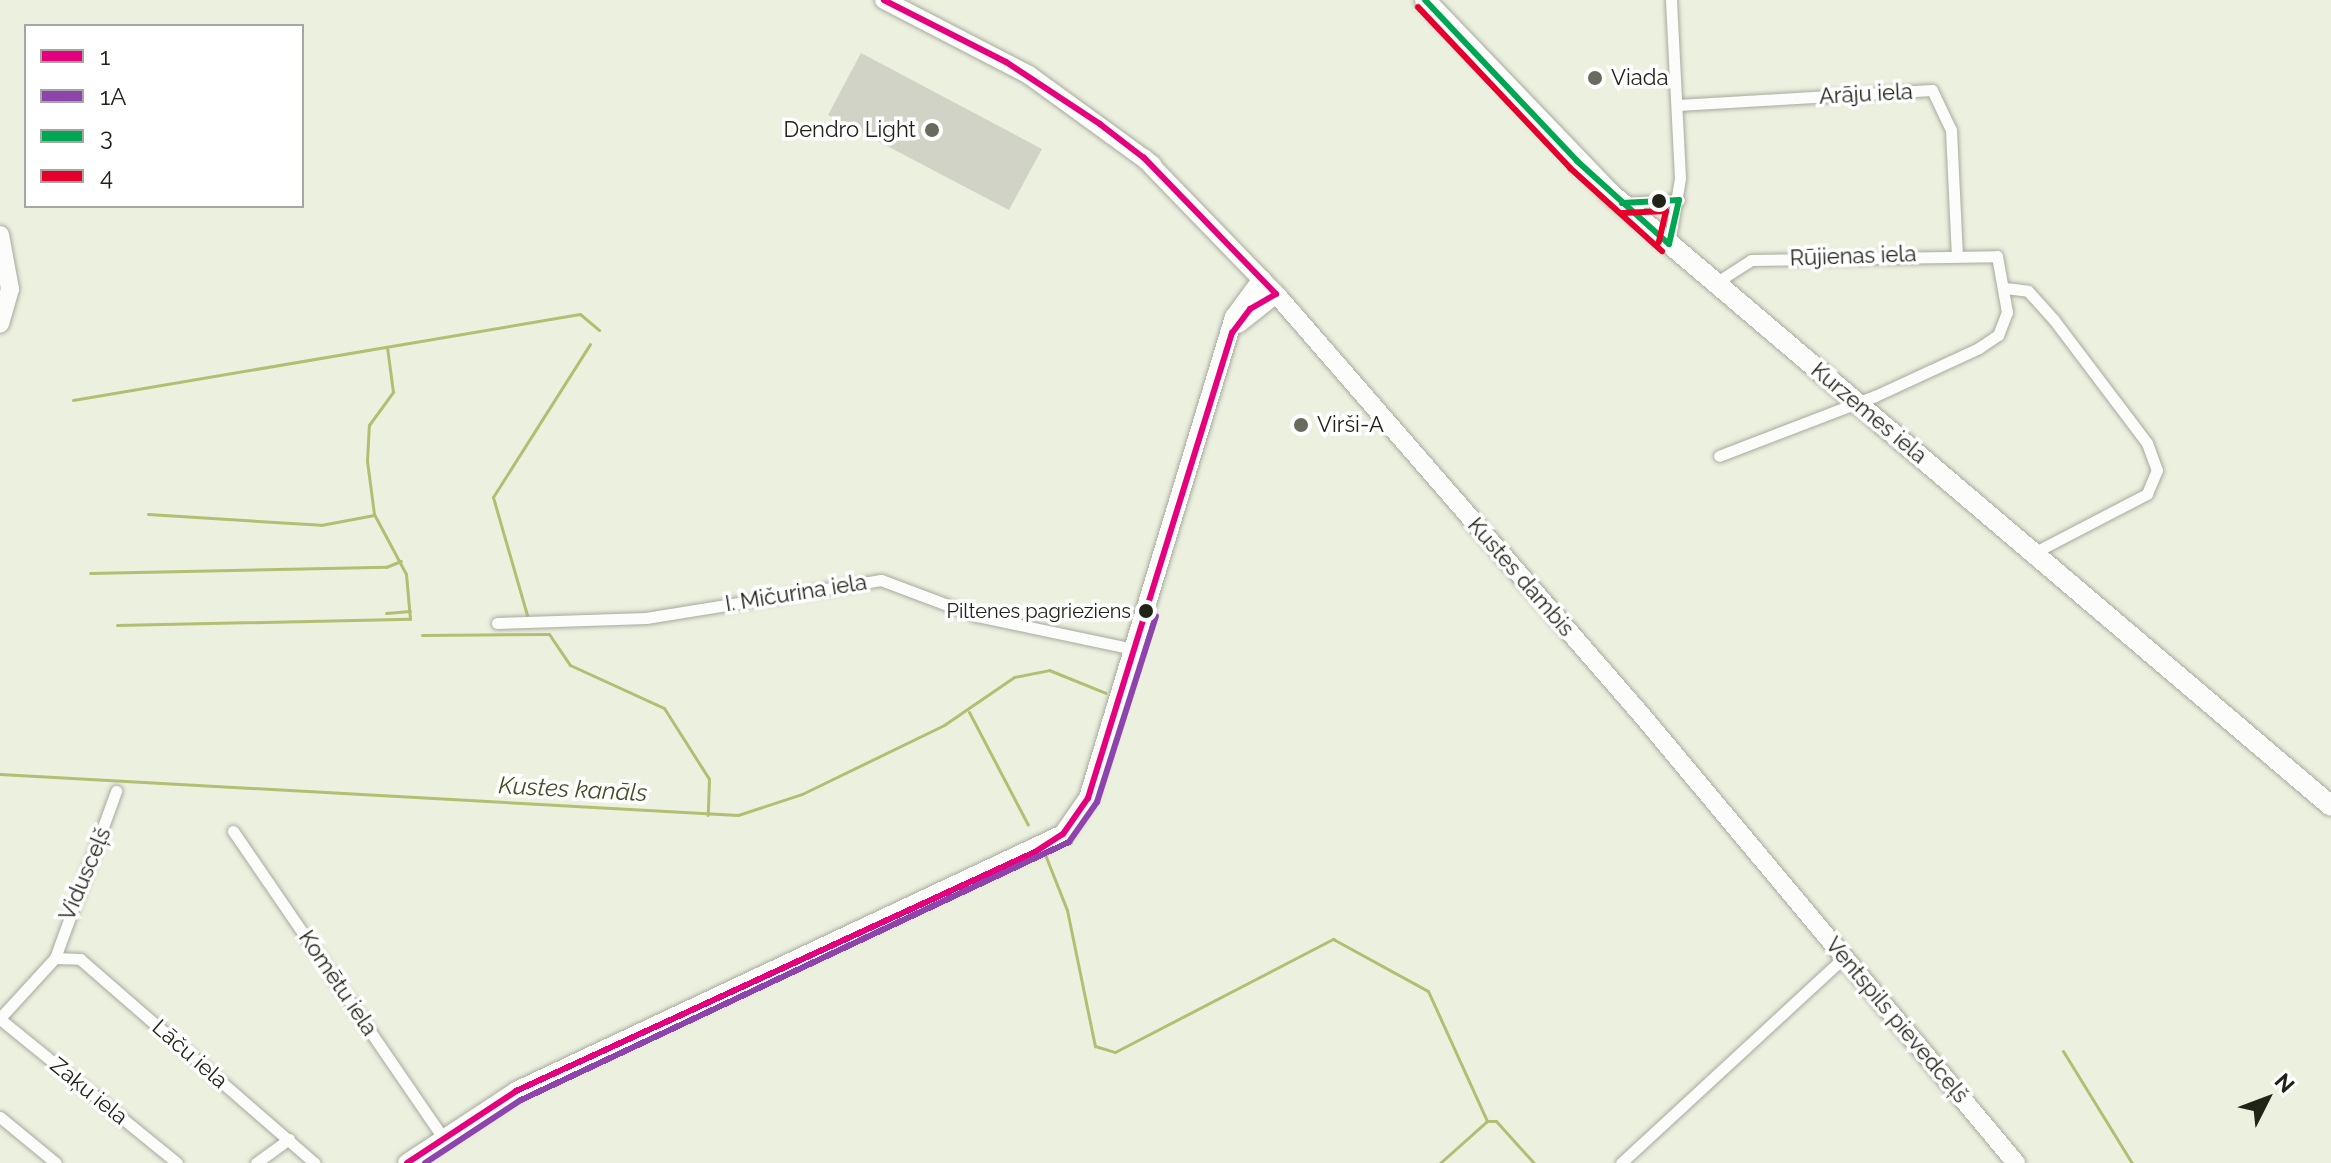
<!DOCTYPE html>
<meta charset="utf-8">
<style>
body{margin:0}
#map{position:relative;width:2331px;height:1163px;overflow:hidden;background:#ecf0df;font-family:Raleway,sans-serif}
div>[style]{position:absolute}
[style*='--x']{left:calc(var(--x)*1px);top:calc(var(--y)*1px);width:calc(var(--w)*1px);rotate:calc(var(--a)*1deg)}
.stream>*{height:3px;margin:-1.5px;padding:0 1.5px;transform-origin:1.5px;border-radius:1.5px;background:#b3be72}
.building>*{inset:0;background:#d0d3c6}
.roads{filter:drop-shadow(0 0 2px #a7aa9d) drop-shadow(0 0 2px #a7aa9d)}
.street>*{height:11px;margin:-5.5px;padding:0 5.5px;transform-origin:5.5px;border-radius:5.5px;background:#fcfdfa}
.primary>*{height:18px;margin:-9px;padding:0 9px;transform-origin:9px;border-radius:9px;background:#fcfdfa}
.highway>*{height:20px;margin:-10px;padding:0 10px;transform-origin:10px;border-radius:10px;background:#fcfdfa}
.bus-1>*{height:6px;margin:-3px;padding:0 3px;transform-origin:3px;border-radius:3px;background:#e5007d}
.bus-2>*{height:6px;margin:-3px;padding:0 3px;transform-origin:3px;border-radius:3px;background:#8e44ad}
.bus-3>*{height:6px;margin:-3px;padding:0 3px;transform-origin:3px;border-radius:3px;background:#00a651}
.bus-4>*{height:6px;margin:-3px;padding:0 3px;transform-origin:3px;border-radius:3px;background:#e4002b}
.dots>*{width:22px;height:22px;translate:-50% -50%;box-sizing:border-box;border:4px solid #fff;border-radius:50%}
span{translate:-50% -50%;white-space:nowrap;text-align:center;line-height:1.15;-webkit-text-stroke:7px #fff;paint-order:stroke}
.bus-label{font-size:20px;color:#212318}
.right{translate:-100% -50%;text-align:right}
.poi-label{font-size:22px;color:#212318}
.left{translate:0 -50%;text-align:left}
.street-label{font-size:22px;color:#212318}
.water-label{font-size:24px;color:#464c23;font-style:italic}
.legend{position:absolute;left:24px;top:24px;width:280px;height:184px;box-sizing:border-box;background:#fff;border:2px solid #a6a7a3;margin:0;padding:10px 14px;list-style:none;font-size:24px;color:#212318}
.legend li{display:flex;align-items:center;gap:16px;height:40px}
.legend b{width:40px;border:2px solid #a6a7a3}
.north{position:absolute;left:2227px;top:1059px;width:80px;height:80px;-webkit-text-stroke:6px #fff;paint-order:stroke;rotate:48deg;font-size:22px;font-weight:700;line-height:32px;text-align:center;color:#212318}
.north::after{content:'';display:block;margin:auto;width:28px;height:36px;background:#212318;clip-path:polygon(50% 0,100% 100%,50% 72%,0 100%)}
</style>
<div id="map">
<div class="stream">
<i style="--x:73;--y:400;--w:514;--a:-9.63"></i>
<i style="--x:580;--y:314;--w:25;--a:40"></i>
<i style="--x:148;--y:514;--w:173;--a:3.6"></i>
<i style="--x:321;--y:525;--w:54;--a:-10.7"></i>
<i style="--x:90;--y:573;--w:296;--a:-1.2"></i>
<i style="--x:386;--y:567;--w:16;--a:-22"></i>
<i style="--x:386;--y:613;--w:24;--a:-5"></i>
<i style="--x:527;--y:615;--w:123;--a:-106.1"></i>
<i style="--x:493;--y:497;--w:181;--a:-57.6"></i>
<i style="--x:117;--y:625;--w:293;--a:-1.2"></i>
<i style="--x:410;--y:619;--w:45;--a:-95.1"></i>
<i style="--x:406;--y:574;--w:68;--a:-118.1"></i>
<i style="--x:374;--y:514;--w:53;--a:-97.5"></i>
<i style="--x:367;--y:461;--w:36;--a:-87"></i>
<i style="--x:369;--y:425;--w:41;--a:-54"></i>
<i style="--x:393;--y:392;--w:45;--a:-97.6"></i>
<i style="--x:422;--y:635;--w:127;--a:-0.5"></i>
<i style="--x:549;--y:634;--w:37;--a:56"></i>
<i style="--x:570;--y:665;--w:103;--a:24.6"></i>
<i style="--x:664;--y:708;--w:84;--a:57.6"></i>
<i style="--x:709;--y:779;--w:36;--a:92"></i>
<i style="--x:969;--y:712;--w:127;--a:62.4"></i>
<i style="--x:0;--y:774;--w:739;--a:3.18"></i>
<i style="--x:738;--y:815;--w:67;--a:-18.2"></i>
<i style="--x:802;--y:794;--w:158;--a:-25.9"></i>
<i style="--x:944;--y:725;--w:85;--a:-34.4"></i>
<i style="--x:1014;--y:677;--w:36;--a:-11"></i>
<i style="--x:1049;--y:670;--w:61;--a:22"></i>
<i style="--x:1044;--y:852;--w:62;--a:68.4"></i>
<i style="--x:1067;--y:910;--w:139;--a:78.4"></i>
<i style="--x:1095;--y:1046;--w:21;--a:17"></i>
<i style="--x:1115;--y:1052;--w:246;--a:-27.4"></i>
<i style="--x:1333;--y:939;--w:108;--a:28.7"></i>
<i style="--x:1428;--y:991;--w:143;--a:65.6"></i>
<i style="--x:2063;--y:1051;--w:132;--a:58.4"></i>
<i style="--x:1440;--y:1163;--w:63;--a:-41.8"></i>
<i style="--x:1487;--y:1121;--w:9;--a:0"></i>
<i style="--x:1496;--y:1121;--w:57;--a:47.9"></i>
</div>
<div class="building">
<i style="clip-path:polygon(861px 53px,1042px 149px,1009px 210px,828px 115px)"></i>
</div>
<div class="roads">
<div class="street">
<i style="--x:1678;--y:105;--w:254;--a:-3.4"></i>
<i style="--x:1932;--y:90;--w:44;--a:64.6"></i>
<i style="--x:1951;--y:130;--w:125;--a:87.3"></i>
<i style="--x:1622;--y:203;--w:57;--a:-3"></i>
<i style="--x:1669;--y:244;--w:67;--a:-80.5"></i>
<i style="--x:1680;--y:178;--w:178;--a:-92.9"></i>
<i style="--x:1717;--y:282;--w:40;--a:-32.9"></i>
<i style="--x:1751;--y:260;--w:246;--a:-0.9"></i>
<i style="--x:1997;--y:256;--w:57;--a:79.9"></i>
<i style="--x:2007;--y:312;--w:25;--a:111"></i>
<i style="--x:1998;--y:335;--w:23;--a:146"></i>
<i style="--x:1979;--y:348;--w:115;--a:155.2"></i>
<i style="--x:1875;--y:396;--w:167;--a:159"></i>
<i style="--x:2005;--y:288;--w:23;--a:7"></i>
<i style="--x:2028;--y:291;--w:39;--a:48"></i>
<i style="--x:2054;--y:320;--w:154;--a:52.9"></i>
<i style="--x:2147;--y:443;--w:29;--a:70"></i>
<i style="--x:2157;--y:470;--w:26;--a:113"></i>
<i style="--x:2147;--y:494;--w:126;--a:152.6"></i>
<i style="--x:497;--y:623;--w:149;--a:-1.9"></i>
<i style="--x:646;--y:618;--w:238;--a:-9.2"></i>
<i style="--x:881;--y:580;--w:103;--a:20.6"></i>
<i style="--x:977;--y:616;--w:160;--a:11.9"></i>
<i style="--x:233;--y:831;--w:370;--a:55.6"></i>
<i style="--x:55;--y:958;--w:178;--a:-69.9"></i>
<i style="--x:0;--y:1018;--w:81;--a:-47.5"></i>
<i style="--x:55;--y:958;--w:25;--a:2"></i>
<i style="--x:80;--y:959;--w:311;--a:41"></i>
<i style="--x:0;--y:1019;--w:228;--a:39.1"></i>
<i style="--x:0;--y:1117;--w:72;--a:39.4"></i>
<i style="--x:256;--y:1163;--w:41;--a:-36"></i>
<i style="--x:1621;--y:1163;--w:304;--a:-42.7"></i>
</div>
<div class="primary">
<i style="--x:884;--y:0;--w:163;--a:27.3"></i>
<i style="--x:1029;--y:75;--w:153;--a:36"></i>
<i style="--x:1144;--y:158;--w:190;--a:45.9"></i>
<i style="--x:1276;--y:294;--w:563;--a:49.03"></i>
<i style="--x:1645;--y:719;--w:579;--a:50.12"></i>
<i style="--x:0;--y:235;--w:55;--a:79.5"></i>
<i style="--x:10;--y:289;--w:36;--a:106"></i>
<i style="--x:1238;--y:324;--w:48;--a:-38.3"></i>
<i style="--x:407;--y:1163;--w:131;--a:-33.4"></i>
<i style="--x:516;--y:1091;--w:604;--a:-25.17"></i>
<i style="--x:1063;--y:834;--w:44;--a:-55.2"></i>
<i style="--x:1088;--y:798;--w:503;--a:-73.12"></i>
<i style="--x:1234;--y:317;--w:47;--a:-53.6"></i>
</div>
<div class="highway">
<i style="--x:1425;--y:0;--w:267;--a:46.2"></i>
<i style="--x:1610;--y:193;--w:946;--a:40.37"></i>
</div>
</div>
<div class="bus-1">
<i style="--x:407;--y:1163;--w:131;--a:-33.4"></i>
<i style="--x:516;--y:1091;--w:571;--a:-24.73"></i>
<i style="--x:1035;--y:852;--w:33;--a:-33"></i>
<i style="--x:1063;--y:834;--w:44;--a:-55.2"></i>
<i style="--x:1088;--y:798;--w:487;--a:-72.8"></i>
<i style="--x:1232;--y:333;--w:30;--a:-53"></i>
<i style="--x:1250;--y:309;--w:30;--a:-30"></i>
<i style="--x:1276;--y:294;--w:190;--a:-134.1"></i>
<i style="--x:1144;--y:158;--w:56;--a:-142.3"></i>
<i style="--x:1100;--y:124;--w:113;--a:-146.6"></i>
<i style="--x:1006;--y:62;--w:137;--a:-153.1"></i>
</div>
<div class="bus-2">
<i style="--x:425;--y:1163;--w:115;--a:-33.3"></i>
<i style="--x:521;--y:1100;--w:606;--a:-25.21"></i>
<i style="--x:1069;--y:842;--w:49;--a:-55"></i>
<i style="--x:1097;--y:802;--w:195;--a:-72.4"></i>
</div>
<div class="bus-3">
<i style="--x:1425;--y:0;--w:221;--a:46.6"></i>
<i style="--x:1577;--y:161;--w:124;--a:42.1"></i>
<i style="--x:1622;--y:203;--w:57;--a:-3"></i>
<i style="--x:1679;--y:200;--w:45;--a:102.8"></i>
</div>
<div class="bus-4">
<i style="--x:1418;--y:7;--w:221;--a:46.6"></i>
<i style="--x:1570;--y:168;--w:124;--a:42.1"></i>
<i style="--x:1623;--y:213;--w:43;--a:-2.7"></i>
<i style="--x:1666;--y:211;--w:32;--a:103"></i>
</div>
<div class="dots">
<i style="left:1595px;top:78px;background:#686b5e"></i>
<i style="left:932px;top:130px;background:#686b5e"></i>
<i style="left:1659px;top:201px;background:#212318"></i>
<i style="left:1301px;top:425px;background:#686b5e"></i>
<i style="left:1146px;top:611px;background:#212318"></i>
</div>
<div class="bus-label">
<span class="right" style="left:1131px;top:611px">Piltenes pagrieziens</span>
</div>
<div class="poi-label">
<span class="left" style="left:1611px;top:78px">Viada</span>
<span class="right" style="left:916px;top:130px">Dendro Light</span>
<span class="left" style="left:1317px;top:425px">Virši-A</span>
</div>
<div class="street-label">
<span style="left:1866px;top:94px;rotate:-3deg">Arāju iela</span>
<span style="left:1853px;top:256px;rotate:-2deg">Rūjienas iela</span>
<span style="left:1869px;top:413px;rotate:40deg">Kurzemes iela</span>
<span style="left:1521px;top:577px;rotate:49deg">Kustes dambis</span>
<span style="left:796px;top:593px;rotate:-9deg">I. Mičurina iela</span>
<span style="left:85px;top:874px;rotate:-67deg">Vidusceļš</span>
<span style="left:338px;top:983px;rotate:56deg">Komētu iela</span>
<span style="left:1897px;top:1020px;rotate:50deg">Ventspils pievedceļš</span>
<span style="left:190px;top:1054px;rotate:41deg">Lāču iela</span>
<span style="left:89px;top:1091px;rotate:39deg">Zaķu iela</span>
</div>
<div class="water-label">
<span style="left:573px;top:789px;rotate:3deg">Kustes kanāls</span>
</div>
<ul class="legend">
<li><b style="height:10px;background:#e5007d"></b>1</li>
<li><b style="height:10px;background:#8e44ad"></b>1A</li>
<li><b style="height:10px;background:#00a651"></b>3</li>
<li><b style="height:10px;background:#e4002b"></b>4</li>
</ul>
<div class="north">N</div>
</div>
